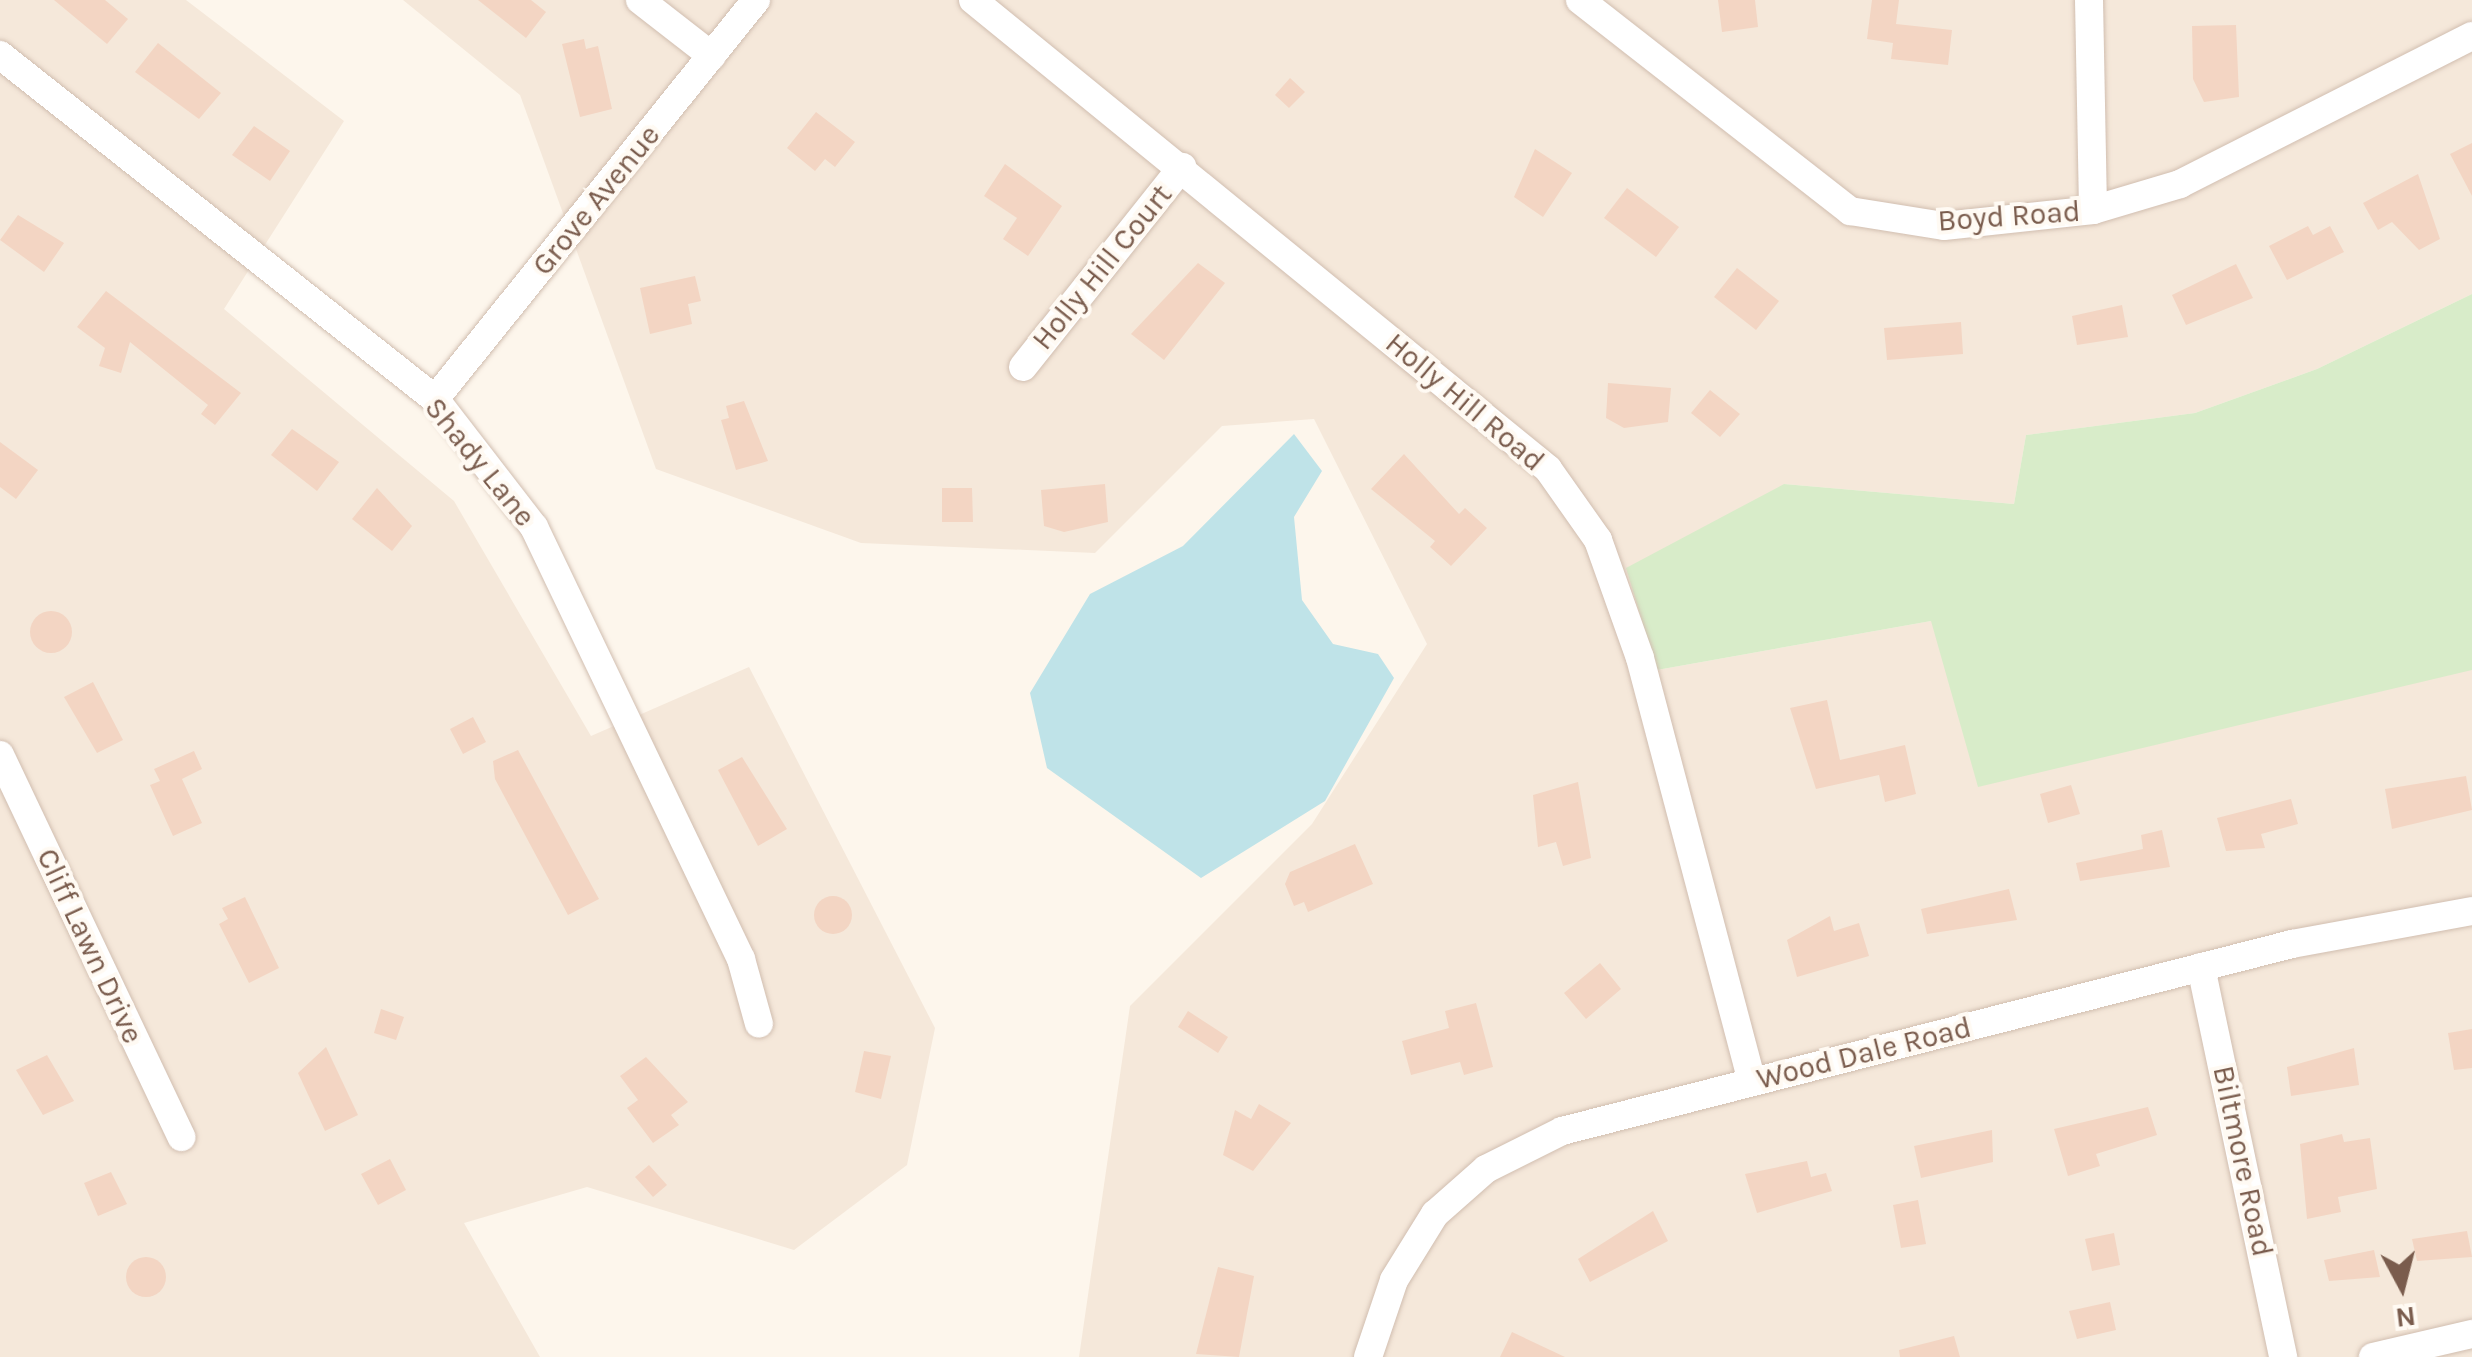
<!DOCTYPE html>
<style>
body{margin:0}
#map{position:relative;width:2472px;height:1357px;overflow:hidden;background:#fdf6ec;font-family:Karla,sans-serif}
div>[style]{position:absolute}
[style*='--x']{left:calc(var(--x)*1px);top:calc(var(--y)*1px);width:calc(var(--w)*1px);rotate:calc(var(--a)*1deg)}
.residential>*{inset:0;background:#f5e8da}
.green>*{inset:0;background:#d8ecc9}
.water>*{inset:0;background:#bfe3e8}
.building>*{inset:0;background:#f3d5c3}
.round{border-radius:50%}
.roads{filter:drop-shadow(0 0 2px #d1beb0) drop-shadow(0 0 2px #d1beb0)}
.minor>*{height:28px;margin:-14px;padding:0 14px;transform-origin:14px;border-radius:14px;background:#fff}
span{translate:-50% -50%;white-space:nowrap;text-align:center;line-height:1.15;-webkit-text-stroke:8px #fffaf3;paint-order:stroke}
.street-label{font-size:30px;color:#7a5c4d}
.north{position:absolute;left:2352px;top:1237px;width:100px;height:100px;-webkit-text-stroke:8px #fffaf3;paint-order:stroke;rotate:173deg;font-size:28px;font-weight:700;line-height:40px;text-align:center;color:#7a5c4d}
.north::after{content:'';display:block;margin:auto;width:35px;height:45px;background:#7a5c4d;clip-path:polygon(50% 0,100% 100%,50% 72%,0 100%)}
</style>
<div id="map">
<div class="residential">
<i style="clip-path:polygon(0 0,186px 0,344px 121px,224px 309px,454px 501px,591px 736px,749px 667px,935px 1028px,907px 1165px,794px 1250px,587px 1187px,464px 1223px,540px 1357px,0 1357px)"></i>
<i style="clip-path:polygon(403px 0,2472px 0,2472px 294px,2317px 369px,2195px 413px,2026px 435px,2014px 504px,1784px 484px,1657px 670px,1931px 621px,2472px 670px,2472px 1357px,1079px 1357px,1130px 1006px,1312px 824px,1427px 644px,1314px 419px,1222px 426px,1095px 553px,861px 543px,656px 469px,520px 95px)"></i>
</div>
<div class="green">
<i style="clip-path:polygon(2472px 294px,2472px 670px,1978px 787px,1931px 621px,1657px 670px,1626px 568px,1784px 484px,2014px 504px,2026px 435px,2195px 413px,2317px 369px)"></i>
</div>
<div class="water">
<i style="clip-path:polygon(1294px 434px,1322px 471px,1294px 517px,1302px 600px,1333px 644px,1378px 654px,1394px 678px,1325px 801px,1201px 878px,1047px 768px,1030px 693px,1090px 594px,1183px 546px)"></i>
</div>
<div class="building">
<i style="clip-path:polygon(54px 0,105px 0,128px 19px,107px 44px)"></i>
<i style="clip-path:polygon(478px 0,531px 0,546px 12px,526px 38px)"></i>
<i style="clip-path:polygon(1718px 0,1755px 0,1758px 27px,1722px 32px)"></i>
<i style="clip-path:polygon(1872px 0,1899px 0,1896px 24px,1952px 30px,1948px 65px,1891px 59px,1893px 43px,1867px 39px)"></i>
<i style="clip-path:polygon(2236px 25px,2239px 97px,2204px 102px,2193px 79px,2192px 26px)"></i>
<i style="clip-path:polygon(584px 39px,586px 49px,598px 46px,612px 109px,580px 117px,562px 44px)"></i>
<i style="clip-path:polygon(158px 43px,221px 93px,199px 119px,135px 72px)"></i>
<i style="clip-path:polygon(1290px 78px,1305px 92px,1289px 108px,1275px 95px)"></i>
<i style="clip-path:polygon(816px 112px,855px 142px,835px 167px,825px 159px,815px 171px,787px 148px)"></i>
<i style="clip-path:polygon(254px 126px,290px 151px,270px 181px,232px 155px)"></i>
<i style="clip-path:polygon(2472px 143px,2472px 196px,2450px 154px)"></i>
<i style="clip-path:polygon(1535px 149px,1572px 173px,1543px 217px,1514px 197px)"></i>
<i style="clip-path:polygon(1005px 164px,1062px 206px,1028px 256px,1003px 239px,1017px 218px,984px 196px)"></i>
<i style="clip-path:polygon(2418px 174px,2440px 239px,2419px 250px,2392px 222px,2378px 230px,2363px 203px)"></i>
<i style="clip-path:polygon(1627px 188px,1679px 227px,1656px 257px,1604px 218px)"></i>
<i style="clip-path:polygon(18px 215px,64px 243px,44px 272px,0 240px)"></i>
<i style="clip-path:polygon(2308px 226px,2313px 235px,2330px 226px,2344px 252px,2287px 280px,2269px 246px)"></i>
<i style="clip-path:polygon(1198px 263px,1225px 283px,1164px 360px,1131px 334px)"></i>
<i style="clip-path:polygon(2236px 264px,2253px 298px,2186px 325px,2172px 295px)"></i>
<i style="clip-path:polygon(1737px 268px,1779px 301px,1756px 330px,1714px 297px)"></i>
<i style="clip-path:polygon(695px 276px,701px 301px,688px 304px,692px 324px,650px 334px,640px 288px)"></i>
<i style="clip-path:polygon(106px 291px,241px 393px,215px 425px,201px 414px,208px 405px,130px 342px,121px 373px,99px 366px,105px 348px,77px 327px)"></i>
<i style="clip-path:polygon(2122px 305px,2128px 337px,2077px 345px,2072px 316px)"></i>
<i style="clip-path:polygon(1961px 322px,1963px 354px,1887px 360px,1884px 328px)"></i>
<i style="clip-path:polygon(1608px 383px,1671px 388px,1668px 422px,1624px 428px,1606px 418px)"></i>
<i style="clip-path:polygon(1710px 390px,1740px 414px,1720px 437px,1691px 413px)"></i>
<i style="clip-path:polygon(744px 401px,768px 461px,736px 470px,721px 420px,729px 418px,726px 406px)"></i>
<i style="clip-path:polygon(292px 429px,339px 462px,317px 491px,271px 455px)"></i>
<i style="clip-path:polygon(0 442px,38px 470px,16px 499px,0 487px)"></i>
<i style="clip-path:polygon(1404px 454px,1459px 514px,1465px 508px,1487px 528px,1451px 566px,1430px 547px,1435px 541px,1371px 489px)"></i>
<i style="clip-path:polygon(1105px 484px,1108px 522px,1064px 532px,1044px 526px,1041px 490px)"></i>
<i style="clip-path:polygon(377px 488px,412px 526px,392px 551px,352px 519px)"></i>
<i style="clip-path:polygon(942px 488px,972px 488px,973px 522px,942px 522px)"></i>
<i class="round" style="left:30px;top:611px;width:42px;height:42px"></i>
<i style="clip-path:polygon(93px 682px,123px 740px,97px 753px,64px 697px)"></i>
<i style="clip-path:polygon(1827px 700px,1840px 760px,1905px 745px,1916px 794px,1885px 802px,1879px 775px,1816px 789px,1790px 708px)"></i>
<i style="clip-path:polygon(473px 717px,486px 742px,463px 754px,450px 729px)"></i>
<i style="clip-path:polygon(518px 750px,599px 899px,568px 915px,495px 779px,493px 761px)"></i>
<i style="clip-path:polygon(194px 751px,202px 769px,182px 779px,202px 823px,173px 836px,150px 785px,160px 781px,154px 769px)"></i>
<i style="clip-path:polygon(742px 757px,787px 829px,758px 846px,718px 770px)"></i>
<i style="clip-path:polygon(2466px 776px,2472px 810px,2392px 829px,2385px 789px)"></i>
<i style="clip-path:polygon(1578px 782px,1591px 858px,1563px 866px,1556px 842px,1538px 847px,1533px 795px)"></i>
<i style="clip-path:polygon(2071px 785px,2080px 814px,2048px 823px,2040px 794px)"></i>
<i style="clip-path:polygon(2291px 799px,2298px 824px,2261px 834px,2265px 848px,2226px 851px,2217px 818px)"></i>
<i style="clip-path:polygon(2162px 830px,2170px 867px,2080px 881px,2076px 863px,2143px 849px,2141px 835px)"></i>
<i style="clip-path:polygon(1355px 844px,1373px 884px,1308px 912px,1304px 902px,1294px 906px,1285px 884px,1290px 872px)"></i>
<i style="clip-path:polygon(2009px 889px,2017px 920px,1927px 934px,1921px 909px)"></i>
<i class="round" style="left:814px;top:896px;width:38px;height:38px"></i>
<i style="clip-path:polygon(245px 897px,279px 968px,249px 983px,219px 924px,228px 919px,222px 908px)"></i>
<i style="clip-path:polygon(1830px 916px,1834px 931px,1859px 923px,1869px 956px,1797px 977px,1787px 940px)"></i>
<i style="clip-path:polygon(1600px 963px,1621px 989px,1586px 1019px,1564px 993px)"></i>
<i style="clip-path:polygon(1476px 1003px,1493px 1067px,1464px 1075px,1460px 1062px,1411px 1075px,1402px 1041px,1449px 1028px,1445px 1011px)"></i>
<i style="clip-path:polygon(381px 1009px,404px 1017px,396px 1040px,374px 1033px)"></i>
<i style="clip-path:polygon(1188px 1011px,1228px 1037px,1218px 1053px,1178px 1027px)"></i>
<i style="clip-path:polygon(2472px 1029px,2472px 1068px,2454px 1070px,2448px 1033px)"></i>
<i style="clip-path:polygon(326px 1047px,358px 1115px,325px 1131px,298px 1073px)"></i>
<i style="clip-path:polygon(2354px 1048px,2359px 1085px,2291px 1096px,2287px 1067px)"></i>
<i style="clip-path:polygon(864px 1051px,891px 1056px,881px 1099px,855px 1092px)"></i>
<i style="clip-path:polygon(47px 1055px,74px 1101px,43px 1115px,16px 1070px)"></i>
<i style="clip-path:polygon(646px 1057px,688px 1102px,671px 1115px,679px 1125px,653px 1143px,627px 1108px,638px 1100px,620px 1076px)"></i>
<i style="clip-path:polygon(1259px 1104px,1291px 1123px,1253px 1171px,1223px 1155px,1235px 1110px,1251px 1119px)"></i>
<i style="clip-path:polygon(2148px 1107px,2157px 1135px,2096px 1154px,2100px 1166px,2068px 1176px,2054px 1129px)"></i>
<i style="clip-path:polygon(1992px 1130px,1993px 1162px,1921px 1178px,1914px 1146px)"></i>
<i style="clip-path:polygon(2342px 1134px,2344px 1142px,2370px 1138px,2377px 1189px,2338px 1197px,2341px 1212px,2307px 1219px,2300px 1144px)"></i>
<i style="clip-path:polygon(390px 1159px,406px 1190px,378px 1205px,361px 1174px)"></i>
<i style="clip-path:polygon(1807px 1161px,1811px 1177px,1826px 1173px,1832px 1191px,1757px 1213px,1745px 1174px)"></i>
<i style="clip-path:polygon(649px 1165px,667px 1185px,653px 1197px,635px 1177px)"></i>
<i style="clip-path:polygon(111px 1172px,127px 1204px,98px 1216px,84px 1183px)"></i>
<i style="clip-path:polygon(1918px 1200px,1926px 1244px,1901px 1248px,1893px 1205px)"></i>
<i style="clip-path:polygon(1653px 1211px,1668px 1241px,1590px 1282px,1578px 1259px)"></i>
<i style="clip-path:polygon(2467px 1231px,2472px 1257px,2417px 1261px,2412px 1239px)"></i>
<i style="clip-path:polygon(2114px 1233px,2120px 1265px,2092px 1271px,2085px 1239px)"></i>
<i style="clip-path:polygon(2374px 1250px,2380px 1277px,2329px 1281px,2324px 1260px)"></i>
<i class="round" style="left:126px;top:1257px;width:40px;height:40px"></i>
<i style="clip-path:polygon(1218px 1267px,1254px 1276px,1239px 1357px,1196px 1354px)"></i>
<i style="clip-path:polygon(2110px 1302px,2116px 1330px,2077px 1339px,2069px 1311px)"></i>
<i style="clip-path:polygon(1512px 1332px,1565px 1357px,1500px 1357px)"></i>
<i style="clip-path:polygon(1954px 1336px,1960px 1357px,1900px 1357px,1899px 1350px)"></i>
</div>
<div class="roads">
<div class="minor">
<i style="--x:640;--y:0;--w:91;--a:37.9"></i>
<i style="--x:973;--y:0;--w:742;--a:39.2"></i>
<i style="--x:1548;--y:469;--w:87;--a:54.8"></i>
<i style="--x:1598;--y:540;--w:125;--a:70.4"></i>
<i style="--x:1640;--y:658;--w:438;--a:75.2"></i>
<i style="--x:1580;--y:0;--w:343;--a:38"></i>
<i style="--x:1850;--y:211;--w:95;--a:9.1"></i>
<i style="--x:1944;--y:226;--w:150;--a:-6.1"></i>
<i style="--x:2093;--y:210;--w:91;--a:-16.6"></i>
<i style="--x:2180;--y:184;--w:327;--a:-26.9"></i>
<i style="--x:2089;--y:0;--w:210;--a:88.9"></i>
<i style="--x:0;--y:55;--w:555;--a:38.34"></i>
<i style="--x:435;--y:399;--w:162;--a:52.3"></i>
<i style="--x:534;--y:527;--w:479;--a:64.4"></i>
<i style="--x:741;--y:959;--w:67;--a:74.5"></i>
<i style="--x:1023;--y:367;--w:256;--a:-51.5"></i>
<i style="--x:435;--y:399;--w:512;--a:-51.18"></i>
<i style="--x:0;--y:755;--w:423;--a:64.6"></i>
<i style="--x:2201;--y:967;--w:399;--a:78.1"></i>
<i style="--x:1368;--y:1357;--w:81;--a:-71.3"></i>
<i style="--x:1394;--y:1280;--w:78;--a:-58.2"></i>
<i style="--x:1435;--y:1214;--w:68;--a:-41.4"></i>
<i style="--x:1486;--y:1169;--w:85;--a:-26.6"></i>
<i style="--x:1562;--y:1131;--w:754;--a:-14.37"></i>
<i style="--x:2292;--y:944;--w:183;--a:-10.4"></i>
<i style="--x:2373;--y:1357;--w:102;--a:-13.1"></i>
</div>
</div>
<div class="street-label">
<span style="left:596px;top:200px;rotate:-51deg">Grove Avenue</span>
<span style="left:2009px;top:216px;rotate:-4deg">Boyd Road</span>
<span style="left:1102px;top:267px;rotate:-51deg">Holly Hill Court</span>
<span style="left:1465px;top:402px;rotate:40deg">Holly Hill Road</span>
<span style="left:480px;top:462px;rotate:51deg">Shady Lane</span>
<span style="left:90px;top:946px;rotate:65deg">Cliff Lawn Drive</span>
<span style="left:1864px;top:1053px;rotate:-14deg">Wood Dale Road</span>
<span style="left:2243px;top:1161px;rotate:78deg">Biltmore Road</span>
</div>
<div class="north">N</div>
</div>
